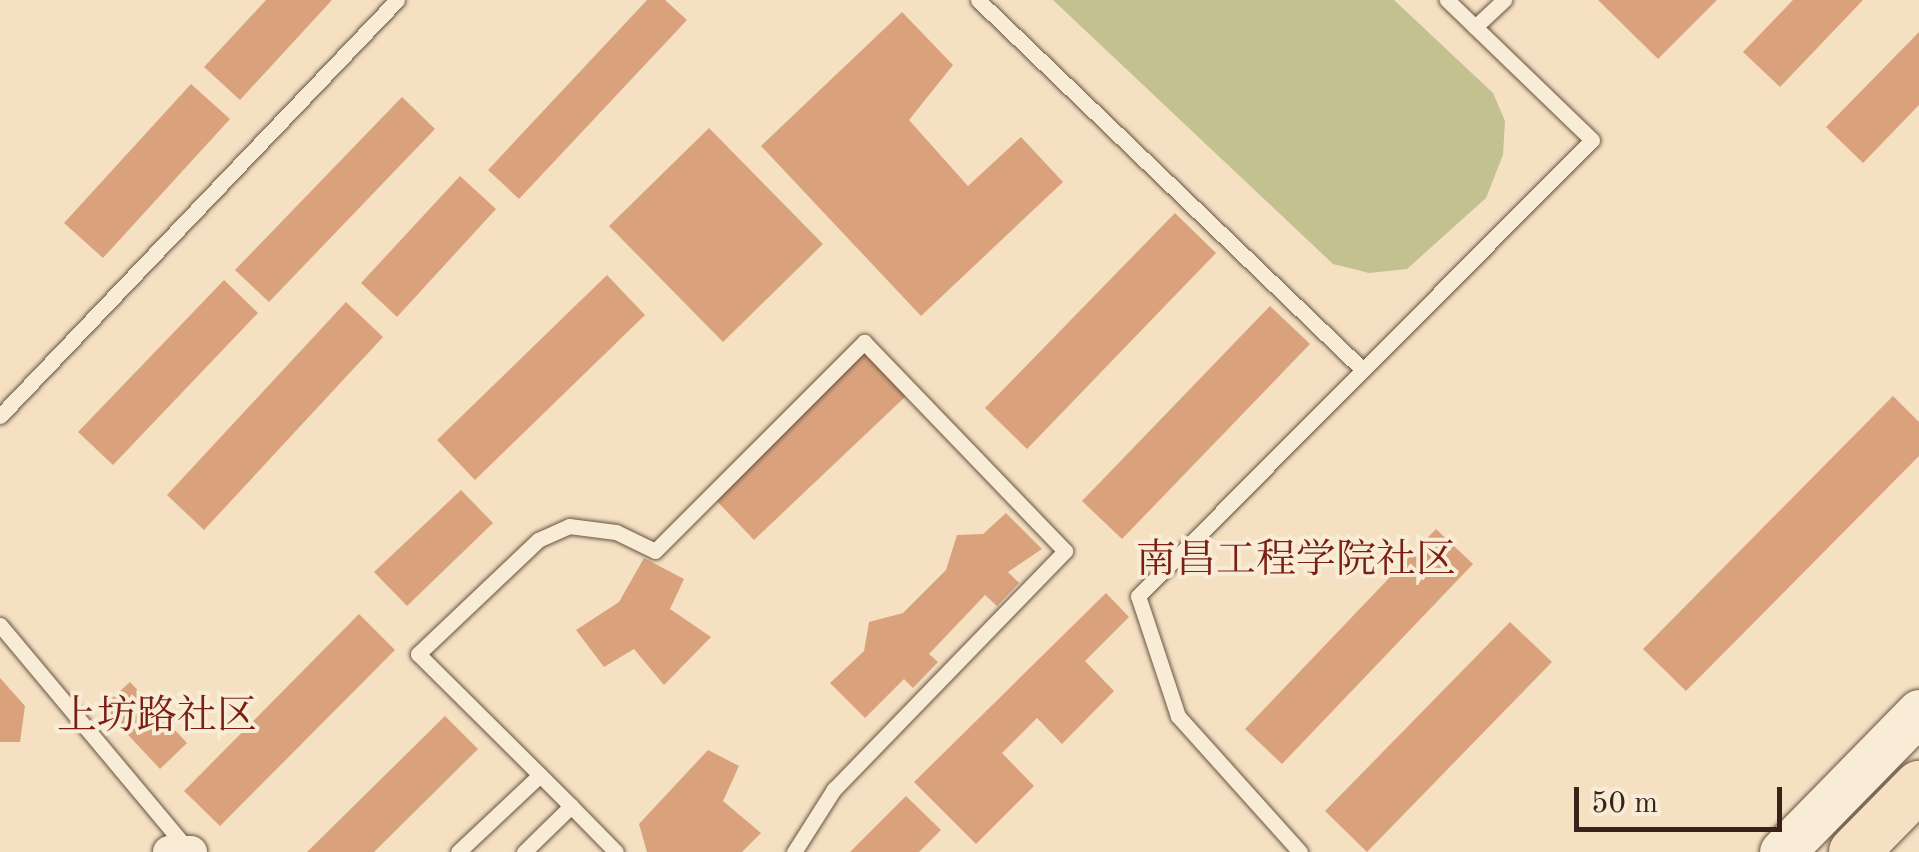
<!DOCTYPE html>
<meta charset="utf-8">
<style>
body{margin:0}
#map{position:relative;width:1919px;height:852px;overflow:hidden;background:#f5e1c2;font-family:"Old Standard TT","Noto Serif SC",serif}
div>[style]{position:absolute}
[style*='--x']{left:calc(var(--x)*1px);top:calc(var(--y)*1px);width:calc(var(--w)*1px);rotate:calc(var(--a)*1deg)}
.green>*{inset:0;background:#c2c18f}
.building>*{inset:0;background:#daa27c}
.roads{filter:drop-shadow(0 0 2px #695244) drop-shadow(0 0 2px #695244)}
.service>*{height:15px;margin:-7.5px;padding:0 7.5px;transform-origin:7.5px;border-radius:7.5px;background:#f8ecd7}
.minor>*{height:32px;margin:-16px;padding:0 16px;transform-origin:16px;border-radius:16px;background:#f8ecd7}
.secondary>*{height:45px;margin:-22.5px;padding:0 22.5px;transform-origin:22.5px;border-radius:22.5px;background:#f8ecd7}
.primary>*{height:50px;margin:-25px;padding:0 25px;transform-origin:25px;border-radius:25px;background:#f5e1c2}
span{translate:-50% -50%;white-space:nowrap;text-align:center;line-height:1.15;-webkit-text-stroke:8px #f8ecd7;paint-order:stroke}
.quarter-label{font-size:40px;color:#7a1f14}
.scale{position:absolute;left:1574px;top:787px;width:208px;height:45px;box-sizing:border-box;border:5px solid #3a221a;border-top:0;padding-left:12px;font-size:30px;line-height:35px;white-space:nowrap;color:#3a221a;-webkit-text-stroke:8px #f8ecd7;paint-order:stroke}
</style>
<div id="map">
<div class="green">
<i style="clip-path:polygon(1053px 0,1394px 0,1493px 93px,1505px 121px,1503px 155px,1486px 198px,1407px 269px,1369px 273px,1333px 264px)"></i>
</div>
<div class="building">
<i style="clip-path:polygon(266px 0,332px 0,240px 100px,204px 67px)"></i>
<i style="clip-path:polygon(647px 0,665px 0,687px 20px,519px 199px,488px 170px)"></i>
<i style="clip-path:polygon(1598px 0,1717px 0,1658px 59px)"></i>
<i style="clip-path:polygon(1793px 0,1863px 0,1780px 87px,1743px 52px)"></i>
<i style="clip-path:polygon(902px 12px,953px 65px,909px 120px,968px 186px,1021px 137px,1063px 182px,921px 316px,761px 146px)"></i>
<i style="clip-path:polygon(1919px 32px,1919px 105px,1863px 163px,1826px 127px)"></i>
<i style="clip-path:polygon(191px 84px,230px 119px,103px 258px,64px 223px)"></i>
<i style="clip-path:polygon(402px 97px,435px 129px,269px 302px,235px 270px)"></i>
<i style="clip-path:polygon(709px 128px,823px 244px,723px 342px,609px 226px)"></i>
<i style="clip-path:polygon(460px 176px,496px 209px,397px 317px,361px 283px)"></i>
<i style="clip-path:polygon(1175px 213px,1216px 253px,1027px 449px,985px 408px)"></i>
<i style="clip-path:polygon(607px 275px,645px 315px,475px 480px,437px 440px)"></i>
<i style="clip-path:polygon(224px 280px,258px 313px,113px 465px,78px 432px)"></i>
<i style="clip-path:polygon(346px 302px,383px 337px,204px 530px,167px 495px)"></i>
<i style="clip-path:polygon(1270px 306px,1310px 344px,1122px 539px,1082px 501px)"></i>
<i style="clip-path:polygon(864px 352px,906px 396px,754px 540px,713px 497px)"></i>
<i style="clip-path:polygon(1893px 396px,1919px 422px,1919px 456px,1686px 691px,1643px 649px)"></i>
<i style="clip-path:polygon(461px 490px,493px 523px,407px 606px,374px 572px)"></i>
<i style="clip-path:polygon(1006px 513px,1042px 549px,1008px 572px,1019px 583px,997px 606px,985px 595px,929px 654px,938px 662px,913px 688px,904px 679px,865px 718px,830px 683px,864px 651px,869px 622px,903px 613px,946px 570px,957px 535px,983px 534px)"></i>
<i style="clip-path:polygon(1436px 529px,1473px 564px,1282px 764px,1245px 729px)"></i>
<i style="clip-path:polygon(644px 558px,684px 579px,670px 609px,711px 637px,664px 685px,634px 649px,604px 667px,576px 630px,619px 602px)"></i>
<i style="clip-path:polygon(1106px 593px,1129px 617px,1085px 661px,1114px 691px,1062px 744px,1037px 718px,1002px 753px,1034px 786px,976px 844px,914px 782px)"></i>
<i style="clip-path:polygon(359px 614px,395px 650px,220px 826px,184px 791px)"></i>
<i style="clip-path:polygon(1510px 622px,1552px 662px,1367px 852px,1325px 811px)"></i>
<i style="clip-path:polygon(0 678px,25px 706px,20px 742px,0 742px)"></i>
<i style="clip-path:polygon(130px 682px,187px 743px,160px 769px,102px 707px)"></i>
<i style="clip-path:polygon(445px 716px,478px 749px,374px 852px,307px 852px)"></i>
<i style="clip-path:polygon(708px 750px,739px 766px,723px 801px,761px 833px,742px 852px,647px 852px,639px 824px)"></i>
<i style="clip-path:polygon(906px 796px,941px 830px,919px 852px,850px 852px)"></i>
</div>
<div class="roads">
<div class="service">
<i style="--x:978;--y:0;--w:534;--a:43.86"></i>
<i style="--x:1475;--y:27;--w:40;--a:-43"></i>
<i style="--x:0;--y:416;--w:575;--a:-46.34"></i>
<i style="--x:0;--y:625;--w:287;--a:50.1"></i>
<i style="--x:540;--y:775;--w:44;--a:45"></i>
<i style="--x:458;--y:852;--w:112;--a:-43.2"></i>
<i style="--x:540;--y:775;--w:172;--a:-135.2"></i>
<i style="--x:418;--y:654;--w:166;--a:-43.5"></i>
<i style="--x:538;--y:540;--w:34;--a:-24"></i>
<i style="--x:569;--y:526;--w:47;--a:7.3"></i>
<i style="--x:616;--y:532;--w:43;--a:26"></i>
<i style="--x:655;--y:551;--w:296;--a:-45"></i>
<i style="--x:864;--y:342;--w:290;--a:46.1"></i>
<i style="--x:1065;--y:551;--w:332;--a:134.1"></i>
<i style="--x:834;--y:789;--w:75;--a:122.4"></i>
<i style="--x:524;--y:852;--w:66;--a:-44.4"></i>
<i style="--x:571;--y:806;--w:64;--a:45.6"></i>
<i style="--x:1300;--y:852;--w:183;--a:-131.9"></i>
<i style="--x:1178;--y:716;--w:126;--a:-108.4"></i>
<i style="--x:1138;--y:596;--w:643;--a:-45.13"></i>
<i style="--x:1592;--y:140;--w:202;--a:-136"></i>
</div>
<div class="minor">
<i style="--x:169;--y:852;--w:22;--a:0"></i>
</div>
<div class="secondary">
<i style="--x:1782;--y:852;--w:196;--a:-45.6"></i>
</div>
<div class="primary">
<i style="--x:1854;--y:852;--w:93;--a:-45.4"></i>
</div>
</div>
<div class="quarter-label">
<span style="left:1296px;top:562px">南昌工程学院社区</span>
<span style="left:157px;top:718px">上坊路社区</span>
</div>
<div class="scale">50 m</div>
</div>
